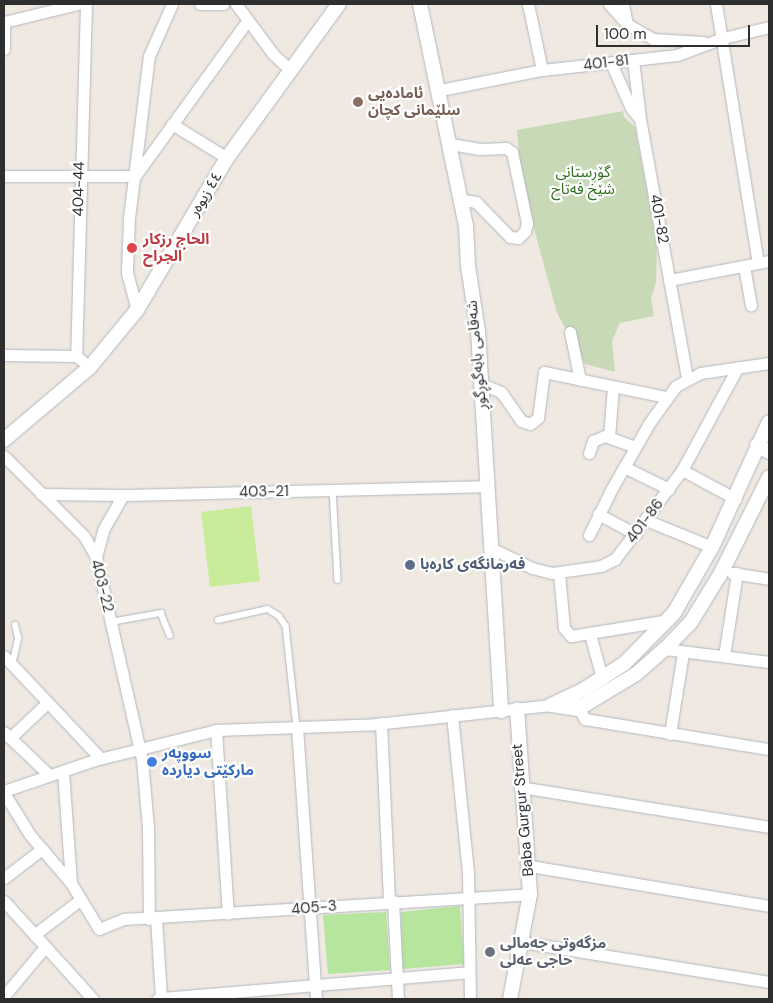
<!DOCTYPE html>
<meta charset="utf-8">
<style>
body{margin:0}
#map{position:relative;width:773px;height:1003px;overflow:hidden;background:#efe9e1;font-family:"DM Sans","Noto Sans Arabic",sans-serif}
div>[style]{position:absolute}
[style*='--x']{left:calc(var(--x)*1px);top:calc(var(--y)*1px);width:calc(var(--w)*1px);rotate:calc(var(--a)*1deg)}
.green>*{inset:0;background:#b6e59e}
.cemetery>*{inset:0;background:#c8d9b8}
.pitch>*{inset:0;background:#c9ec9a}
.roads{filter:drop-shadow(0 0 1px #b4b7c1) drop-shadow(0 0 1px #b4b7c1)}
.service>*{height:5.5px;margin:-2.75px;padding:0 2.75px;transform-origin:2.75px;border-radius:2.75px;background:#fff}
.minor>*{height:11px;margin:-5.5px;padding:0 5.5px;transform-origin:5.5px;border-radius:5.5px;background:#fff}
.tertiary>*{height:14px;margin:-7px;padding:0 7px;transform-origin:7px;border-radius:7px;background:#fff}
.dots>*{width:14px;height:14px;translate:-50% -50%;box-sizing:border-box;border:2px solid #fff;border-radius:50%}
span{translate:-50% -50%;white-space:nowrap;text-align:center;line-height:1.15;-webkit-text-stroke:4.5px #fff;paint-order:stroke}
.street-label{font-size:15px;color:#2e2e2e}
.education-label{font-size:15px;color:#785e54;font-weight:700}
.left{translate:0 -50%;text-align:left}
.park-label{font-size:15px;color:#2c6e1b}
.health-label{font-size:15px;color:#be3a42;font-weight:700}
.service-label{font-size:15px;color:#4e5e75;font-weight:700}
.shop-label{font-size:15px;color:#366cbe;font-weight:700}
.worship-label{font-size:15px;color:#5b616d;font-weight:700}
.frame{position:absolute;inset:0;border:5px solid #2e2e2e;pointer-events:none}
.scale{position:absolute;left:596px;top:25px;width:154px;height:22px;box-sizing:border-box;border:2px solid #2e2e2e;border-top:0;padding-left:6px;font-size:15px;line-height:18px;white-space:nowrap;color:#2e2e2e;-webkit-text-stroke:4px #fff;paint-order:stroke}
</style>
<div id="map">
<div class="green">
<i style="clip-path:polygon(460px 906px,464px 964px,402px 969px,401px 912px)"></i>
<i style="clip-path:polygon(386px 912px,390px 970px,328px 974px,323px 915px)"></i>
</div>
<div class="cemetery">
<i style="clip-path:polygon(623px 111px,624px 117px,635px 127px,657px 246px,656px 283px,651px 298px,654px 316px,620px 323px,612px 341px,615px 372px,585px 364px,557px 313px,521px 181px,517px 130px)"></i>
</div>
<div class="pitch">
<i style="clip-path:polygon(251px 506px,260px 581px,210px 587px,201px 512px)"></i>
</div>
<div class="roads">
<div class="service">
<i style="--x:333;--y:490;--w:90;--a:86.8"></i>
<i style="--x:218;--y:620;--w:51;--a:-12.4"></i>
<i style="--x:268;--y:609;--w:13;--a:32"></i>
<i style="--x:279;--y:616;--w:12;--a:55"></i>
<i style="--x:286;--y:626;--w:102;--a:83.8"></i>
<i style="--x:111;--y:622;--w:51;--a:-10.2"></i>
<i style="--x:161;--y:613;--w:24;--a:68"></i>
<i style="--x:12;--y:665;--w:28;--a:-77"></i>
<i style="--x:18;--y:638;--w:13;--a:-103"></i>
</div>
<div class="minor">
<i style="--x:86;--y:4;--w:352;--a:91.6"></i>
<i style="--x:76;--y:356;--w:18;--a:38"></i>
<i style="--x:200;--y:4;--w:23;--a:0"></i>
<i style="--x:236;--y:4;--w:62;--a:53.5"></i>
<i style="--x:273;--y:54;--w:23;--a:43"></i>
<i style="--x:528;--y:4;--w:67;--a:78"></i>
<i style="--x:609;--y:4;--w:27;--a:48"></i>
<i style="--x:627;--y:24;--w:30;--a:30"></i>
<i style="--x:653;--y:39;--w:50;--a:3.4"></i>
<i style="--x:623;--y:4;--w:20;--a:79"></i>
<i style="--x:716;--y:4;--w:262;--a:80.8"></i>
<i style="--x:4;--y:22;--w:76;--a:-13.7"></i>
<i style="--x:4;--y:49;--w:27;--a:-90"></i>
<i style="--x:633;--y:60;--w:59;--a:83.2"></i>
<i style="--x:640;--y:119;--w:263;--a:79.7"></i>
<i style="--x:611;--y:63;--w:49;--a:66"></i>
<i style="--x:631;--y:108;--w:14;--a:51"></i>
<i style="--x:440;--y:90;--w:104;--a:-11.1"></i>
<i style="--x:542;--y:70;--w:136;--a:-6.3"></i>
<i style="--x:677;--y:55;--w:49;--a:-20.3"></i>
<i style="--x:723;--y:38;--w:47;--a:-13.4"></i>
<i style="--x:172;--y:124;--w:65;--a:31.7"></i>
<i style="--x:451;--y:144;--w:29;--a:10"></i>
<i style="--x:480;--y:149;--w:26;--a:-2"></i>
<i style="--x:506;--y:148;--w:7;--a:34"></i>
<i style="--x:512;--y:152;--w:73;--a:78.1"></i>
<i style="--x:527;--y:223;--w:8;--a:104"></i>
<i style="--x:525;--y:231;--w:10;--a:135"></i>
<i style="--x:518;--y:238;--w:8;--a:-173"></i>
<i style="--x:510;--y:237;--w:49;--a:-134.2"></i>
<i style="--x:476;--y:202;--w:14;--a:-172"></i>
<i style="--x:4;--y:176;--w:131;--a:0"></i>
<i style="--x:135;--y:176;--w:191;--a:-54.1"></i>
<i style="--x:744;--y:266;--w:40;--a:80"></i>
<i style="--x:669;--y:280;--w:102;--a:-10.8"></i>
<i style="--x:137;--y:310;--w:39;--a:-105"></i>
<i style="--x:127;--y:272;--w:54;--a:-87.9"></i>
<i style="--x:129;--y:218;--w:163;--a:-83"></i>
<i style="--x:149;--y:56;--w:57;--a:-66.1"></i>
<i style="--x:570;--y:332;--w:49;--a:78.2"></i>
<i style="--x:4;--y:355;--w:72;--a:0.8"></i>
<i style="--x:481;--y:389;--w:8;--a:-14"></i>
<i style="--x:489;--y:387;--w:13;--a:23"></i>
<i style="--x:501;--y:392;--w:35;--a:55"></i>
<i style="--x:521;--y:421;--w:9;--a:18"></i>
<i style="--x:530;--y:424;--w:10;--a:-37"></i>
<i style="--x:538;--y:418;--w:46;--a:-82.6"></i>
<i style="--x:544;--y:372;--w:125;--a:11.6"></i>
<i style="--x:609;--y:437;--w:50;--a:-85.4"></i>
<i style="--x:589;--y:453;--w:13;--a:-72"></i>
<i style="--x:593;--y:441;--w:13;--a:-23"></i>
<i style="--x:605;--y:436;--w:32;--a:20"></i>
<i style="--x:4;--y:456;--w:113;--a:45"></i>
<i style="--x:84;--y:536;--w:24;--a:60"></i>
<i style="--x:96;--y:557;--w:207;--a:77.2"></i>
<i style="--x:142;--y:759;--w:69;--a:85"></i>
<i style="--x:148;--y:828;--w:91;--a:89.4"></i>
<i style="--x:624;--y:467;--w:50;--a:26.1"></i>
<i style="--x:682;--y:470;--w:61;--a:28.2"></i>
<i style="--x:41;--y:494;--w:82;--a:0.7"></i>
<i style="--x:123;--y:495;--w:364;--a:-1.4"></i>
<i style="--x:598;--y:514;--w:43;--a:27.8"></i>
<i style="--x:646;--y:520;--w:71;--a:22.2"></i>
<i style="--x:589;--y:535;--w:50;--a:-63.9"></i>
<i style="--x:611;--y:490;--w:78;--a:-60.2"></i>
<i style="--x:650;--y:422;--w:44;--a:-54.2"></i>
<i style="--x:676;--y:386;--w:27;--a:-28"></i>
<i style="--x:700;--y:373;--w:70;--a:-8.2"></i>
<i style="--x:491;--y:548;--w:46;--a:26"></i>
<i style="--x:532;--y:568;--w:21;--a:14"></i>
<i style="--x:552;--y:573;--w:49;--a:-8.1"></i>
<i style="--x:601;--y:566;--w:16;--a:-27"></i>
<i style="--x:615;--y:559;--w:111;--a:-53"></i>
<i style="--x:682;--y:470;--w:117;--a:-61.5"></i>
<i style="--x:96;--y:557;--w:28;--a:-75"></i>
<i style="--x:103;--y:530;--w:40;--a:-60.3"></i>
<i style="--x:559;--y:573;--w:55;--a:84.8"></i>
<i style="--x:564;--y:628;--w:11;--a:49"></i>
<i style="--x:571;--y:636;--w:99;--a:-9.3"></i>
<i style="--x:732;--y:573;--w:37;--a:9"></i>
<i style="--x:590;--y:634;--w:46;--a:74.7"></i>
<i style="--x:665;--y:649;--w:105;--a:7.1"></i>
<i style="--x:4;--y:656;--w:141;--a:46.7"></i>
<i style="--x:724;--y:656;--w:84;--a:-81.1"></i>
<i style="--x:575;--y:702;--w:20;--a:60"></i>
<i style="--x:585;--y:719;--w:186;--a:9.3"></i>
<i style="--x:452;--y:715;--w:158;--a:84.2"></i>
<i style="--x:468;--y:872;--w:127;--a:89.1"></i>
<i style="--x:381;--y:723;--w:178;--a:87.4"></i>
<i style="--x:297;--y:727;--w:273;--a:86"></i>
<i style="--x:216;--y:730;--w:184;--a:86.3"></i>
<i style="--x:4;--y:732;--w:62;--a:43.7"></i>
<i style="--x:670;--y:734;--w:82;--a:-80.9"></i>
<i style="--x:10;--y:738;--w:51;--a:-43.4"></i>
<i style="--x:63;--y:771;--w:112;--a:85.9"></i>
<i style="--x:520;--y:787;--w:252;--a:9.1"></i>
<i style="--x:4;--y:791;--w:96;--a:-18.8"></i>
<i style="--x:95;--y:760;--w:125;--a:-13.9"></i>
<i style="--x:216;--y:730;--w:160;--a:-2.1"></i>
<i style="--x:376;--y:724;--w:176;--a:-6.2"></i>
<i style="--x:4;--y:793;--w:49;--a:58.2"></i>
<i style="--x:30;--y:835;--w:63;--a:49.5"></i>
<i style="--x:71;--y:883;--w:54;--a:58.7"></i>
<i style="--x:99;--y:929;--w:27;--a:-22"></i>
<i style="--x:124;--y:919;--w:407;--a:-3.5"></i>
<i style="--x:530;--y:866;--w:242;--a:9.5"></i>
<i style="--x:4;--y:878;--w:48;--a:-37.3"></i>
<i style="--x:4;--y:901;--w:132;--a:47.8"></i>
<i style="--x:393;--y:901;--w:98;--a:87.1"></i>
<i style="--x:156;--y:918;--w:80;--a:86.4"></i>
<i style="--x:161;--y:998;--w:4;--a:166"></i>
<i style="--x:34;--y:935;--w:59;--a:-37.5"></i>
<i style="--x:522;--y:942;--w:250;--a:9.2"></i>
<i style="--x:4;--y:996;--w:64;--a:-50.1"></i>
<i style="--x:161;--y:998;--w:308;--a:-4.8"></i>
</div>
<div class="tertiary">
<i style="--x:420;--y:4;--w:227;--a:78.3"></i>
<i style="--x:466;--y:226;--w:40;--a:87.1"></i>
<i style="--x:468;--y:266;--w:66;--a:81.3"></i>
<i style="--x:478;--y:331;--w:381;--a:86.5"></i>
<i style="--x:4;--y:440;--w:113;--a:-40.3"></i>
<i style="--x:90;--y:367;--w:74;--a:-50.5"></i>
<i style="--x:137;--y:310;--w:177;--a:-59.4"></i>
<i style="--x:227;--y:158;--w:190;--a:-54"></i>
<i style="--x:757;--y:445;--w:14;--a:30"></i>
<i style="--x:551;--y:705;--w:35;--a:-25"></i>
<i style="--x:583;--y:690;--w:50;--a:-32.7"></i>
<i style="--x:625;--y:663;--w:70;--a:-45.6"></i>
<i style="--x:674;--y:613;--w:76;--a:-60.1"></i>
<i style="--x:712;--y:547;--w:137;--a:-65.5"></i>
<i style="--x:552;--y:705;--w:26;--a:9"></i>
<i style="--x:578;--y:709;--w:68;--a:-31.1"></i>
<i style="--x:636;--y:674;--w:38;--a:-41"></i>
<i style="--x:665;--y:649;--w:37;--a:-46"></i>
<i style="--x:691;--y:622;--w:57;--a:-58.5"></i>
<i style="--x:721;--y:573;--w:107;--a:-63.4"></i>
<i style="--x:510;--y:999;--w:107;--a:-79.2"></i>
<i style="--x:530;--y:894;--w:185;--a:-94"></i>
</div>
</div>
<div class="dots">
<i style="left:358px;top:102px;background:#8d6e63"></i>
<i style="left:132px;top:248px;background:#e0444e"></i>
<i style="left:410px;top:565px;background:#5c6f8a"></i>
<i style="left:152px;top:762px;background:#3f7fe0"></i>
<i style="left:490px;top:952px;background:#6b7280"></i>
</div>
<div class="street-label">
<span style="left:606px;top:63px;rotate:-7deg">401-81</span>
<span style="left:79px;top:189px;rotate:-89deg">404-44</span>
<span style="left:206px;top:194px;rotate:-59deg">٤٤ زیوەر</span>
<span style="left:659px;top:219px;rotate:80deg">401-82</span>
<span style="left:477px;top:355px;rotate:-95deg">شەقامی بابەگوڕگوڕ</span>
<span style="left:264px;top:492px;rotate:-1deg">403-21</span>
<span style="left:645px;top:521px;rotate:-53deg">401-86</span>
<span style="left:102px;top:586px;rotate:76deg">403-22</span>
<span style="left:523px;top:810px;rotate:-95deg">Baba Gurgur Street</span>
<span style="left:314px;top:908px;rotate:-5deg">405-3</span>
</div>
<div class="education-label">
<span class="left" style="left:368px;top:102px">ئامادەیی<br>سلێمانی کچان</span>
</div>
<div class="park-label">
<span style="left:583px;top:181px">گۆڕستانی<br>شێخ فەتاح</span>
</div>
<div class="health-label">
<span class="left" style="left:143px;top:248px">الحاج رزكار<br>الجراح</span>
</div>
<div class="service-label">
<span class="left" style="left:420px;top:565px">فەرمانگەی کارەبا</span>
</div>
<div class="shop-label">
<span class="left" style="left:162px;top:762px">سووپەر<br>مارکێتی دیاردە</span>
</div>
<div class="worship-label">
<span class="left" style="left:500px;top:952px">مزگەوتی جەمالی<br>حاجی عەلی</span>
</div>
<div class="frame"></div>
<div class="scale">100 m</div>
</div>
